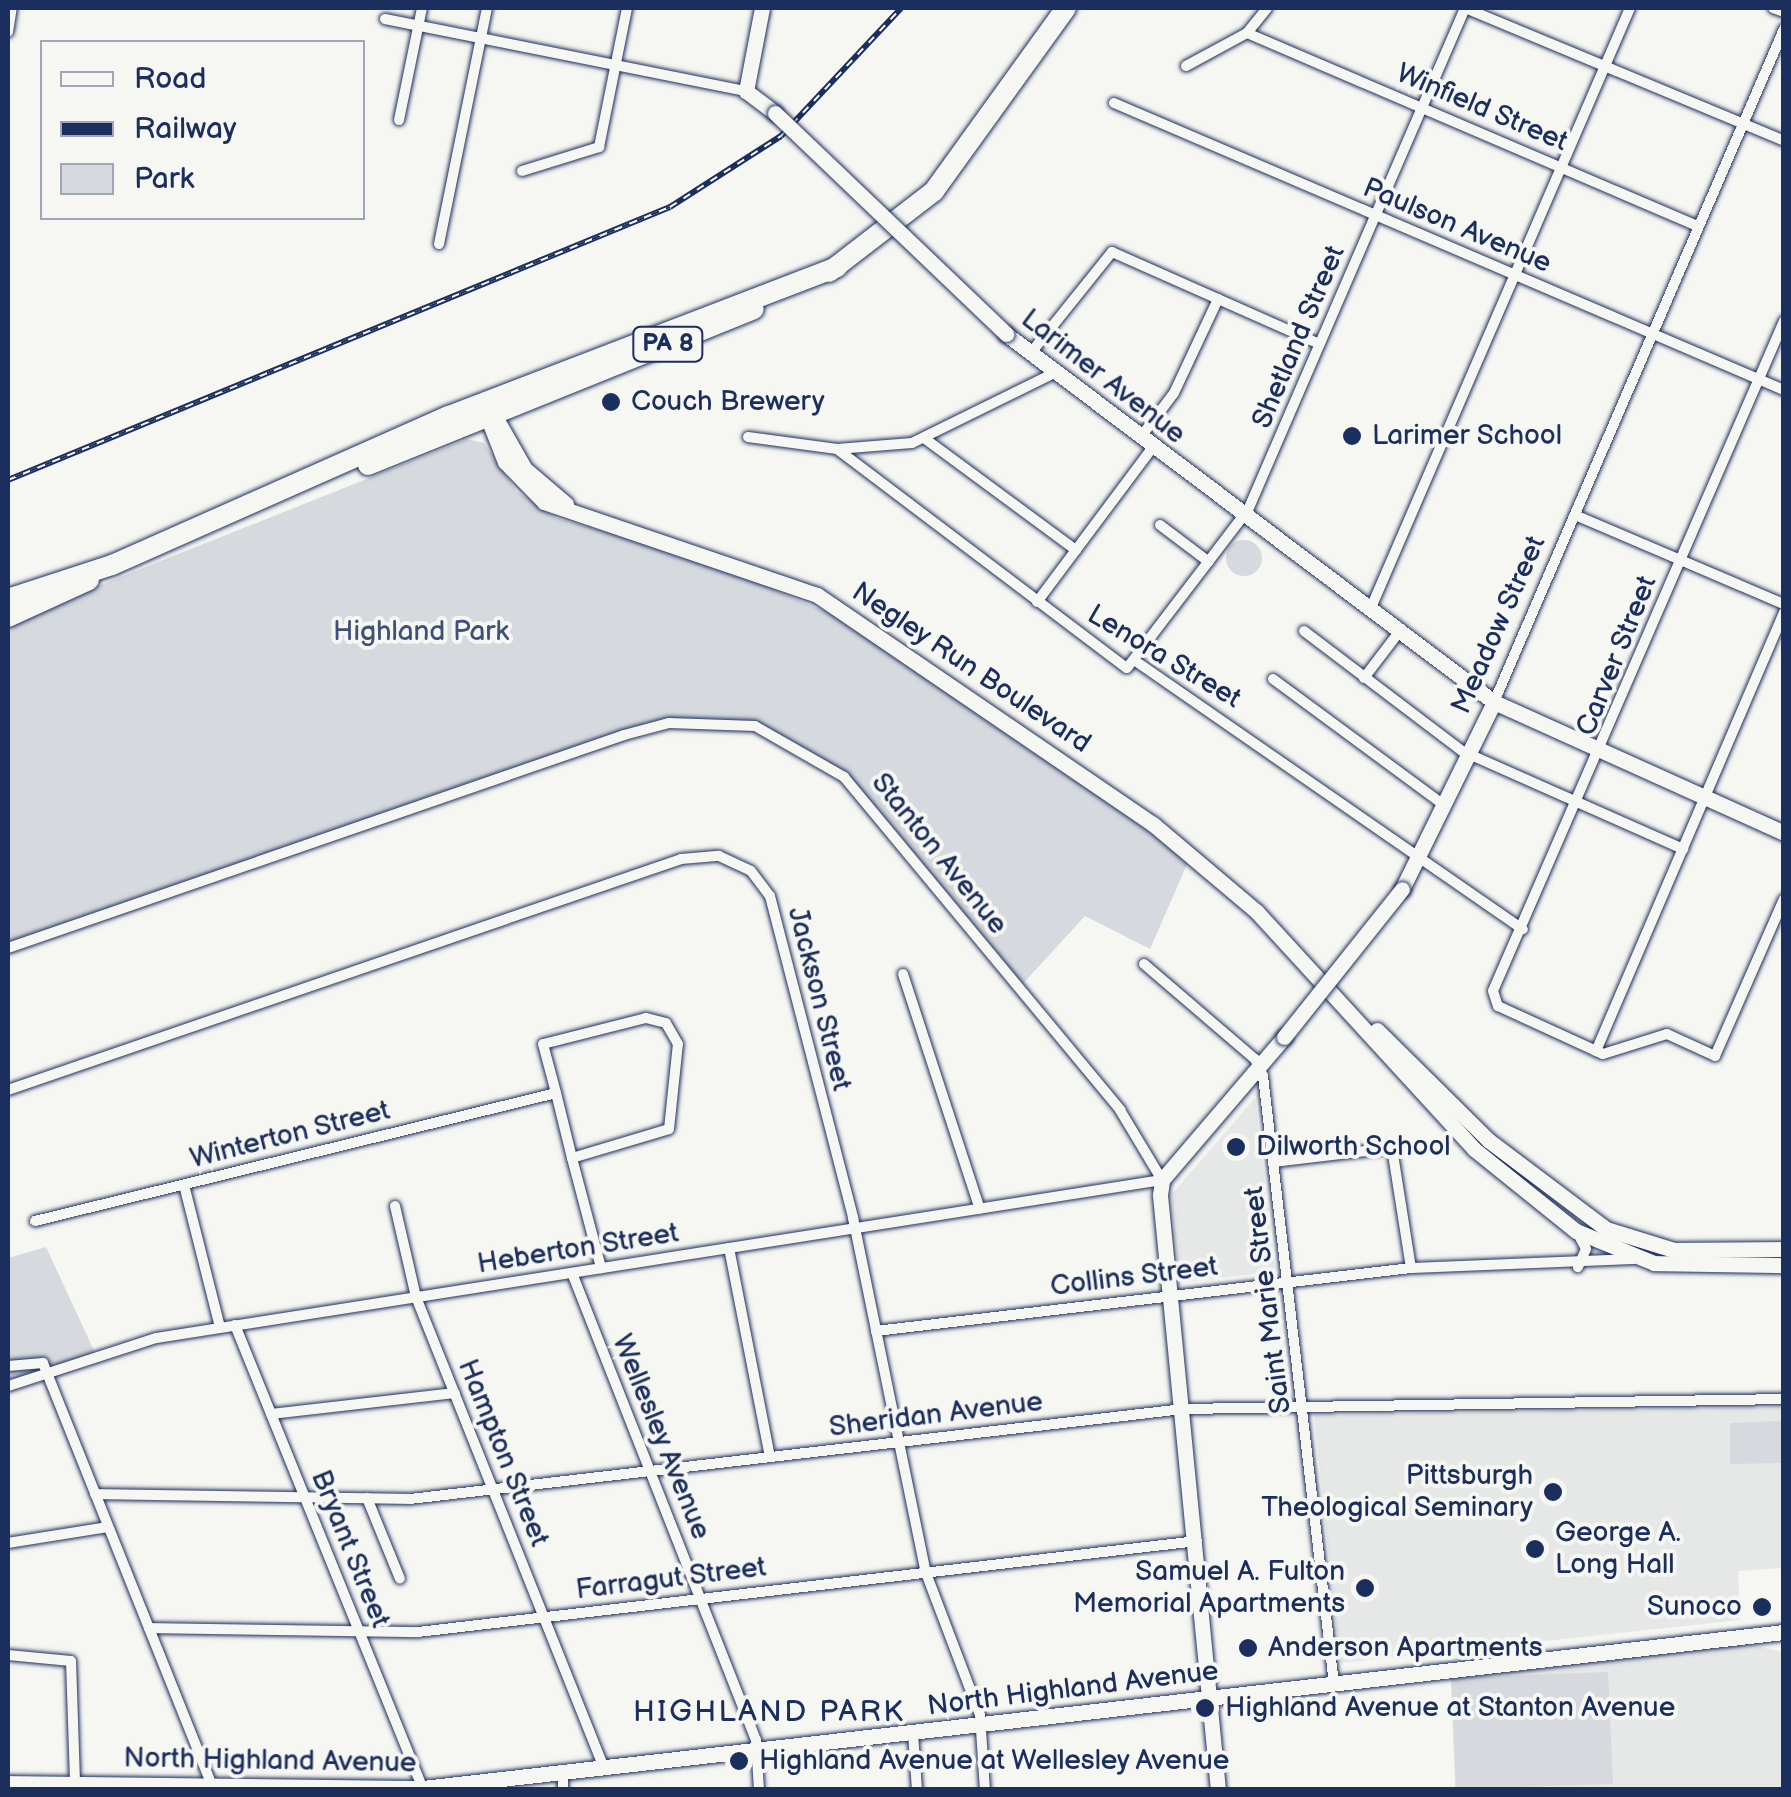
<!DOCTYPE html>
<style>
body{margin:0}
#map{position:relative;width:1791px;height:1797px;overflow:hidden;background:#f6f6f2;font-family:"Balsamiq Sans",sans-serif}
div>[style]{position:absolute}
[style*='--x']{left:calc(var(--x)*1px);top:calc(var(--y)*1px);width:calc(var(--w)*1px);rotate:calc(var(--a)*1deg)}
.built>*{inset:0;background:#e6e7e7}
.green>*{inset:0;background:#d6d9dd}
.round{border-radius:50%}
.roads{filter:drop-shadow(0 0 2px #1b2f5e) drop-shadow(0 0 2px #1b2f5e)}
.street>*{height:10px;margin:-5px;padding:0 5px;transform-origin:5px;border-radius:5px;background:#f6f6f2}
.secondary>*{height:15px;margin:-7.5px;padding:0 7.5px;transform-origin:7.5px;border-radius:7.5px;background:#f6f6f2}
.highway>*{height:20px;margin:-10px;padding:0 10px;transform-origin:10px;border-radius:10px;background:#f6f6f2}
.rail>*{height:6px;margin-top:-3px;transform-origin:0;background:repeating-linear-gradient(90deg,#f6f6f2 0 8px,#1b2f5e 0 16px);box-sizing:border-box;border-block:2px solid #1b2f5e}
.bridges{filter:drop-shadow(0 0 2px #1b2f5e) drop-shadow(0 0 2px #1b2f5e)}
.secondary-bridge>*{height:15px;margin:-7.5px;padding:0 7.5px;transform-origin:7.5px;border-radius:7.5px;background:#f6f6f2}
.dots>*{width:28px;height:28px;translate:-50% -50%;box-sizing:border-box;border:5px solid #f6f6f2;border-radius:50%}
span{translate:-50% -50%;white-space:nowrap;text-align:center;line-height:1.15;-webkit-text-stroke:8px #f6f6f2;paint-order:stroke}
.shield-label span{padding:2px 8px;background:#f6f6f2;border:2px solid;border-radius:8px;-webkit-text-stroke-width:0}
.shield-label{font-size:25px;color:#1b2f5e;font-weight:700}
.street-label{font-size:28px;color:#1b2f5e}
.poi-label{font-size:28px;color:#1b2f5e}
.left{translate:0 -50%;text-align:left}
.right{translate:-100% -50%;text-align:right}
.park-label{font-size:28px;color:#405177}
.neighbourhood-label{font-size:30px;color:#1b2f5e;letter-spacing:2.5px}
.frame{position:absolute;inset:0;border:10px solid #1b2f5e;pointer-events:none}
.legend{position:absolute;left:40px;top:40px;width:325px;height:180px;box-sizing:border-box;background:#f6f6f2;border:2px solid #9ea6b7;margin:0;padding:12px 18px;list-style:none;font-size:30px;color:#1b2f5e}
.legend li{display:flex;align-items:center;gap:20px;height:50px}
.legend b{width:50px;border:2px solid #9ea6b7}
</style>
<div id="map">
<div class="built">
<i style="clip-path:polygon(1255px 1098px,1275px 1271px,1180px 1283px,1171px 1195px)"></i>
<i style="clip-path:polygon(1783px 1407px,1783px 1568px,1738px 1571px,1740px 1620px,1340px 1663px,1314px 1415px)"></i>
<i style="clip-path:polygon(1746px 1644px,1783px 1652px,1783px 1789px,1455px 1789px,1451px 1678px)"></i>
</div>
<div class="green">
<i style="clip-path:polygon(467px 439px,484px 443px,516px 491px,556px 518px,699px 558px,845px 620px,1148px 831px,1188px 862px,1150px 949px,1085px 916px,1018px 989px,833px 767px,792px 741px,717px 721px,669px 723px,8px 948px,8px 622px)"></i>
<i class="round" style="left:1226px;top:540px;width:36px;height:36px"></i>
<i style="clip-path:polygon(46px 1247px,96px 1355px,8px 1386px,8px 1258px)"></i>
<i style="clip-path:polygon(1781px 1421px,1782px 1463px,1730px 1464px,1730px 1423px)"></i>
<i style="clip-path:polygon(1608px 1672px,1613px 1784px,1456px 1789px,1451px 1678px)"></i>
</div>
<div class="roads">
<div class="street">
<i style="--x:1465;--y:8;--w:346;--a:22.6"></i>
<i style="--x:1773;--y:8;--w:12;--a:20"></i>
<i style="--x:385;--y:19;--w:368;--a:11.3"></i>
<i style="--x:8;--y:32;--w:24;--a:-81"></i>
<i style="--x:1247;--y:33;--w:491;--a:23.2"></i>
<i style="--x:1186;--y:66;--w:69;--a:-28.4"></i>
<i style="--x:1247;--y:33;--w:32;--a:-51"></i>
<i style="--x:1114;--y:103;--w:729;--a:23.19"></i>
<i style="--x:399;--y:120;--w:114;--a:-78.4"></i>
<i style="--x:522;--y:171;--w:81;--a:-17.3"></i>
<i style="--x:599;--y:147;--w:142;--a:-78.6"></i>
<i style="--x:439;--y:244;--w:241;--a:-78.5"></i>
<i style="--x:1784;--y:321;--w:730;--a:113.48"></i>
<i style="--x:1493;--y:991;--w:16;--a:72"></i>
<i style="--x:1498;--y:1006;--w:115;--a:24.6"></i>
<i style="--x:1603;--y:1054;--w:67;--a:-17.4"></i>
<i style="--x:1667;--y:1034;--w:53;--a:24.6"></i>
<i style="--x:1715;--y:1056;--w:171;--a:-66.3"></i>
<i style="--x:1030;--y:354;--w:131;--a:-51.2"></i>
<i style="--x:1112;--y:252;--w:227;--a:23.9"></i>
<i style="--x:748;--y:437;--w:90;--a:7.7"></i>
<i style="--x:837;--y:449;--w:75;--a:-4.6"></i>
<i style="--x:912;--y:443;--w:158;--a:-26.2"></i>
<i style="--x:924;--y:438;--w:189;--a:36.4"></i>
<i style="--x:1140;--y:438;--w:56;--a:-52.9"></i>
<i style="--x:1174;--y:393;--w:104;--a:-64.9"></i>
<i style="--x:837;--y:449;--w:363;--a:37.1"></i>
<i style="--x:1127;--y:668;--w:199;--a:-52.6"></i>
<i style="--x:1248;--y:510;--w:547;--a:-66.62"></i>
<i style="--x:1575;--y:515;--w:227;--a:23.1"></i>
<i style="--x:1160;--y:525;--w:61;--a:37.1"></i>
<i style="--x:1037;--y:602;--w:192;--a:-53.2"></i>
<i style="--x:1370;--y:610;--w:656;--a:-66.64"></i>
<i style="--x:1304;--y:631;--w:198;--a:37.2"></i>
<i style="--x:1462;--y:751;--w:242;--a:23.9"></i>
<i style="--x:1134;--y:660;--w:473;--a:34.7"></i>
<i style="--x:1364;--y:678;--w:58;--a:-52.7"></i>
<i style="--x:1273;--y:679;--w:214;--a:36.4"></i>
<i style="--x:1494;--y:702;--w:733;--a:-66.69"></i>
<i style="--x:8;--y:948;--w:652;--a:-19.07"></i>
<i style="--x:624;--y:735;--w:47;--a:-14.9"></i>
<i style="--x:669;--y:723;--w:86;--a:2"></i>
<i style="--x:755;--y:726;--w:103;--a:29.8"></i>
<i style="--x:844;--y:777;--w:433;--a:50.3"></i>
<i style="--x:1120;--y:1110;--w:82;--a:59"></i>
<i style="--x:1162;--y:1180;--w:1018;--a:171.07"></i>
<i style="--x:156;--y:1338;--w:156;--a:162"></i>
<i style="--x:1144;--y:964;--w:146;--a:40.6"></i>
<i style="--x:1255;--y:1059;--w:19;--a:65"></i>
<i style="--x:1263;--y:1076;--w:612;--a:83.34"></i>
<i style="--x:903;--y:974;--w:247;--a:71.9"></i>
<i style="--x:1596;--y:1051;--w:477;--a:-66.8"></i>
<i style="--x:8;--y:1090;--w:712;--a:-18.94"></i>
<i style="--x:681;--y:859;--w:38;--a:-5"></i>
<i style="--x:719;--y:856;--w:35;--a:25"></i>
<i style="--x:751;--y:871;--w:31;--a:53"></i>
<i style="--x:770;--y:896;--w:333;--a:75.5"></i>
<i style="--x:853;--y:1218;--w:362;--a:78.4"></i>
<i style="--x:926;--y:1573;--w:152;--a:69.2"></i>
<i style="--x:980;--y:1715;--w:75;--a:86.2"></i>
<i style="--x:572;--y:1158;--w:101;--a:-16.6"></i>
<i style="--x:669;--y:1129;--w:85;--a:-84"></i>
<i style="--x:678;--y:1044;--w:24;--a:-120"></i>
<i style="--x:666;--y:1023;--w:21;--a:-166"></i>
<i style="--x:646;--y:1018;--w:106;--a:165.8"></i>
<i style="--x:543;--y:1044;--w:51;--a:75.1"></i>
<i style="--x:556;--y:1093;--w:67;--a:76.2"></i>
<i style="--x:572;--y:1158;--w:114;--a:75.2"></i>
<i style="--x:1274;--y:1162;--w:119;--a:-6.8"></i>
<i style="--x:1392;--y:1148;--w:121;--a:81"></i>
<i style="--x:184;--y:1185;--w:146;--a:75.8"></i>
<i style="--x:395;--y:1206;--w:93;--a:77"></i>
<i style="--x:416;--y:1297;--w:507;--a:68.24"></i>
<i style="--x:35;--y:1221;--w:536;--a:-13.8"></i>
<i style="--x:1577;--y:1232;--w:19;--a:62"></i>
<i style="--x:1586;--y:1249;--w:20;--a:114"></i>
<i style="--x:729;--y:1248;--w:213;--a:78.9"></i>
<i style="--x:572;--y:1273;--w:502;--a:68.5"></i>
<i style="--x:756;--y:1740;--w:50;--a:86.6"></i>
<i style="--x:235;--y:1325;--w:501;--a:67.94"></i>
<i style="--x:876;--y:1331;--w:539;--a:-6.72"></i>
<i style="--x:1411;--y:1268;--w:223;--a:-2.3"></i>
<i style="--x:8;--y:1366;--w:35;--a:-5"></i>
<i style="--x:43;--y:1363;--w:456;--a:68.2"></i>
<i style="--x:271;--y:1414;--w:185;--a:-6.5"></i>
<i style="--x:95;--y:1494;--w:315;--a:0.9"></i>
<i style="--x:410;--y:1499;--w:778;--a:-6.64"></i>
<i style="--x:1183;--y:1409;--w:601;--a:-0.95"></i>
<i style="--x:367;--y:1498;--w:87;--a:67.8"></i>
<i style="--x:8;--y:1543;--w:101;--a:-9.1"></i>
<i style="--x:149;--y:1628;--w:269;--a:0.9"></i>
<i style="--x:418;--y:1632;--w:784;--a:-6.66"></i>
<i style="--x:8;--y:1655;--w:63;--a:5.4"></i>
<i style="--x:71;--y:1661;--w:123;--a:88.1"></i>
<i style="--x:913;--y:1733;--w:57;--a:86"></i>
<i style="--x:563;--y:1773;--w:17;--a:90"></i>
</div>
<div class="secondary">
<i style="--x:762;--y:8;--w:85;--a:100.9"></i>
<i style="--x:746;--y:91;--w:36;--a:37"></i>
<i style="--x:1006;--y:334;--w:611;--a:37.02"></i>
<i style="--x:1494;--y:702;--w:318;--a:24.3"></i>
<i style="--x:489;--y:406;--w:73;--a:60.3"></i>
<i style="--x:525;--y:469;--w:54;--a:40.5"></i>
<i style="--x:485;--y:411;--w:55;--a:68.6"></i>
<i style="--x:505;--y:462;--w:56;--a:45.7"></i>
<i style="--x:544;--y:502;--w:288;--a:18.8"></i>
<i style="--x:817;--y:595;--w:407;--a:34.3"></i>
<i style="--x:1153;--y:824;--w:136;--a:40.2"></i>
<i style="--x:1257;--y:912;--w:321;--a:47.5"></i>
<i style="--x:1474;--y:1149;--w:131;--a:38.8"></i>
<i style="--x:1576;--y:1231;--w:84;--a:22.3"></i>
<i style="--x:1654;--y:1263;--w:130;--a:0.9"></i>
<i style="--x:1402;--y:889;--w:208;--a:-63.8"></i>
<i style="--x:1377;--y:1030;--w:156;--a:44.7"></i>
<i style="--x:1488;--y:1140;--w:148;--a:37"></i>
<i style="--x:1606;--y:1229;--w:71;--a:17.2"></i>
<i style="--x:1674;--y:1250;--w:110;--a:-0.5"></i>
<i style="--x:8;--y:1783;--w:415;--a:0.7"></i>
<i style="--x:423;--y:1788;--w:1370;--a:-6.54"></i>
<i style="--x:1218;--y:1790;--w:598;--a:-95.57"></i>
<i style="--x:1160;--y:1195;--w:15;--a:-82"></i>
<i style="--x:1162;--y:1180;--w:188;--a:-49.5"></i>
</div>
<div class="highway">
<i style="--x:829;--y:272;--w:133;--a:-37.6"></i>
<i style="--x:934;--y:191;--w:226;--a:-54.2"></i>
<i style="--x:368;--y:465;--w:416;--a:-22"></i>
<i style="--x:8;--y:599;--w:109;--a:-18.1"></i>
<i style="--x:112;--y:565;--w:368;--a:-23.9"></i>
<i style="--x:449;--y:416;--w:416;--a:-21"></i>
<i style="--x:8;--y:617;--w:89;--a:-24.6"></i>
</div>
</div>
<div class="rail">
<i style="--x:8;--y:480;--w:716;--a:-22.41"></i>
<i style="--x:670;--y:207;--w:132;--a:-32.6"></i>
<i style="--x:781;--y:136;--w:175;--a:-46.8"></i>
</div>
<div class="bridges">
<div class="secondary-bridge">
<i style="--x:775;--y:113;--w:320;--a:43.7"></i>
<i style="--x:1284;--y:1037;--w:189;--a:-51.4"></i>
</div>
</div>
<div class="dots">
<i style="left:611px;top:402px;background:#1b2f5e"></i>
<i style="left:1352px;top:436px;background:#1b2f5e"></i>
<i style="left:1236px;top:1147px;background:#1b2f5e"></i>
<i style="left:1553px;top:1492px;background:#1b2f5e"></i>
<i style="left:1535px;top:1549px;background:#1b2f5e"></i>
<i style="left:1365px;top:1588px;background:#1b2f5e"></i>
<i style="left:1762px;top:1607px;background:#1b2f5e"></i>
<i style="left:1248px;top:1648px;background:#1b2f5e"></i>
<i style="left:1205px;top:1708px;background:#1b2f5e"></i>
<i style="left:739px;top:1761px;background:#1b2f5e"></i>
</div>
<div class="shield-label">
<span style="left:668px;top:344px">PA 8</span>
</div>
<div class="street-label">
<span style="left:1482px;top:108px;rotate:23deg">Winfield Street</span>
<span style="left:1457px;top:226px;rotate:23deg">Paulson Avenue</span>
<span style="left:1299px;top:337px;rotate:-67deg">Shetland Street</span>
<span style="left:1103px;top:377px;rotate:38deg">Larimer Avenue</span>
<span style="left:1499px;top:625px;rotate:-66deg">Meadow Street</span>
<span style="left:1617px;top:656px;rotate:-68deg">Carver Street</span>
<span style="left:1164px;top:657px;rotate:31deg">Lenora Street</span>
<span style="left:971px;top:668px;rotate:34deg">Negley Run Boulevard</span>
<span style="left:939px;top:854px;rotate:51deg">Stanton Avenue</span>
<span style="left:819px;top:999px;rotate:76deg">Jackson Street</span>
<span style="left:290px;top:1135px;rotate:-14deg">Winterton Street</span>
<span style="left:578px;top:1249px;rotate:-9deg">Heberton Street</span>
<span style="left:1134px;top:1277px;rotate:-7deg">Collins Street</span>
<span style="left:1268px;top:1300px;rotate:-97deg">Saint Marie Street</span>
<span style="left:936px;top:1415px;rotate:-7deg">Sheridan Avenue</span>
<span style="left:661px;top:1437px;rotate:68deg">Wellesley Avenue</span>
<span style="left:503px;top:1453px;rotate:68deg">Hampton Street</span>
<span style="left:350px;top:1549px;rotate:68deg">Bryant Street</span>
<span style="left:671px;top:1579px;rotate:-7deg">Farragut Street</span>
<span style="left:1073px;top:1689px;rotate:-7deg">North Highland Avenue</span>
<span style="left:270px;top:1761px;rotate:1deg">North Highland Avenue</span>
</div>
<div class="poi-label">
<span class="left" style="left:631px;top:402px">Couch Brewery</span>
<span class="left" style="left:1372px;top:436px">Larimer School</span>
<span class="left" style="left:1256px;top:1147px">Dilworth School</span>
<span class="right" style="left:1533px;top:1492px">Pittsburgh<br>Theological Seminary</span>
<span class="left" style="left:1555px;top:1549px">George A.<br>Long Hall</span>
<span class="right" style="left:1345px;top:1588px">Samuel A. Fulton<br>Memorial Apartments</span>
<span class="right" style="left:1742px;top:1607px">Sunoco</span>
<span class="left" style="left:1268px;top:1648px">Anderson Apartments</span>
<span class="left" style="left:1225px;top:1708px">Highland Avenue at Stanton Avenue</span>
<span class="left" style="left:759px;top:1761px">Highland Avenue at Wellesley Avenue</span>
</div>
<div class="park-label">
<span style="left:421px;top:632px">Highland Park</span>
</div>
<div class="neighbourhood-label">
<span style="left:769px;top:1712px">HIGHLAND PARK</span>
</div>
<div class="frame"></div>
<ul class="legend">
<li><b style="height:12px;background:#f6f6f2"></b>Road</li>
<li><b style="height:12px;background:#1b2f5e"></b>Railway</li>
<li><b style="height:28px;background:#d6d9dd"></b>Park</li>
</ul>
</div>
